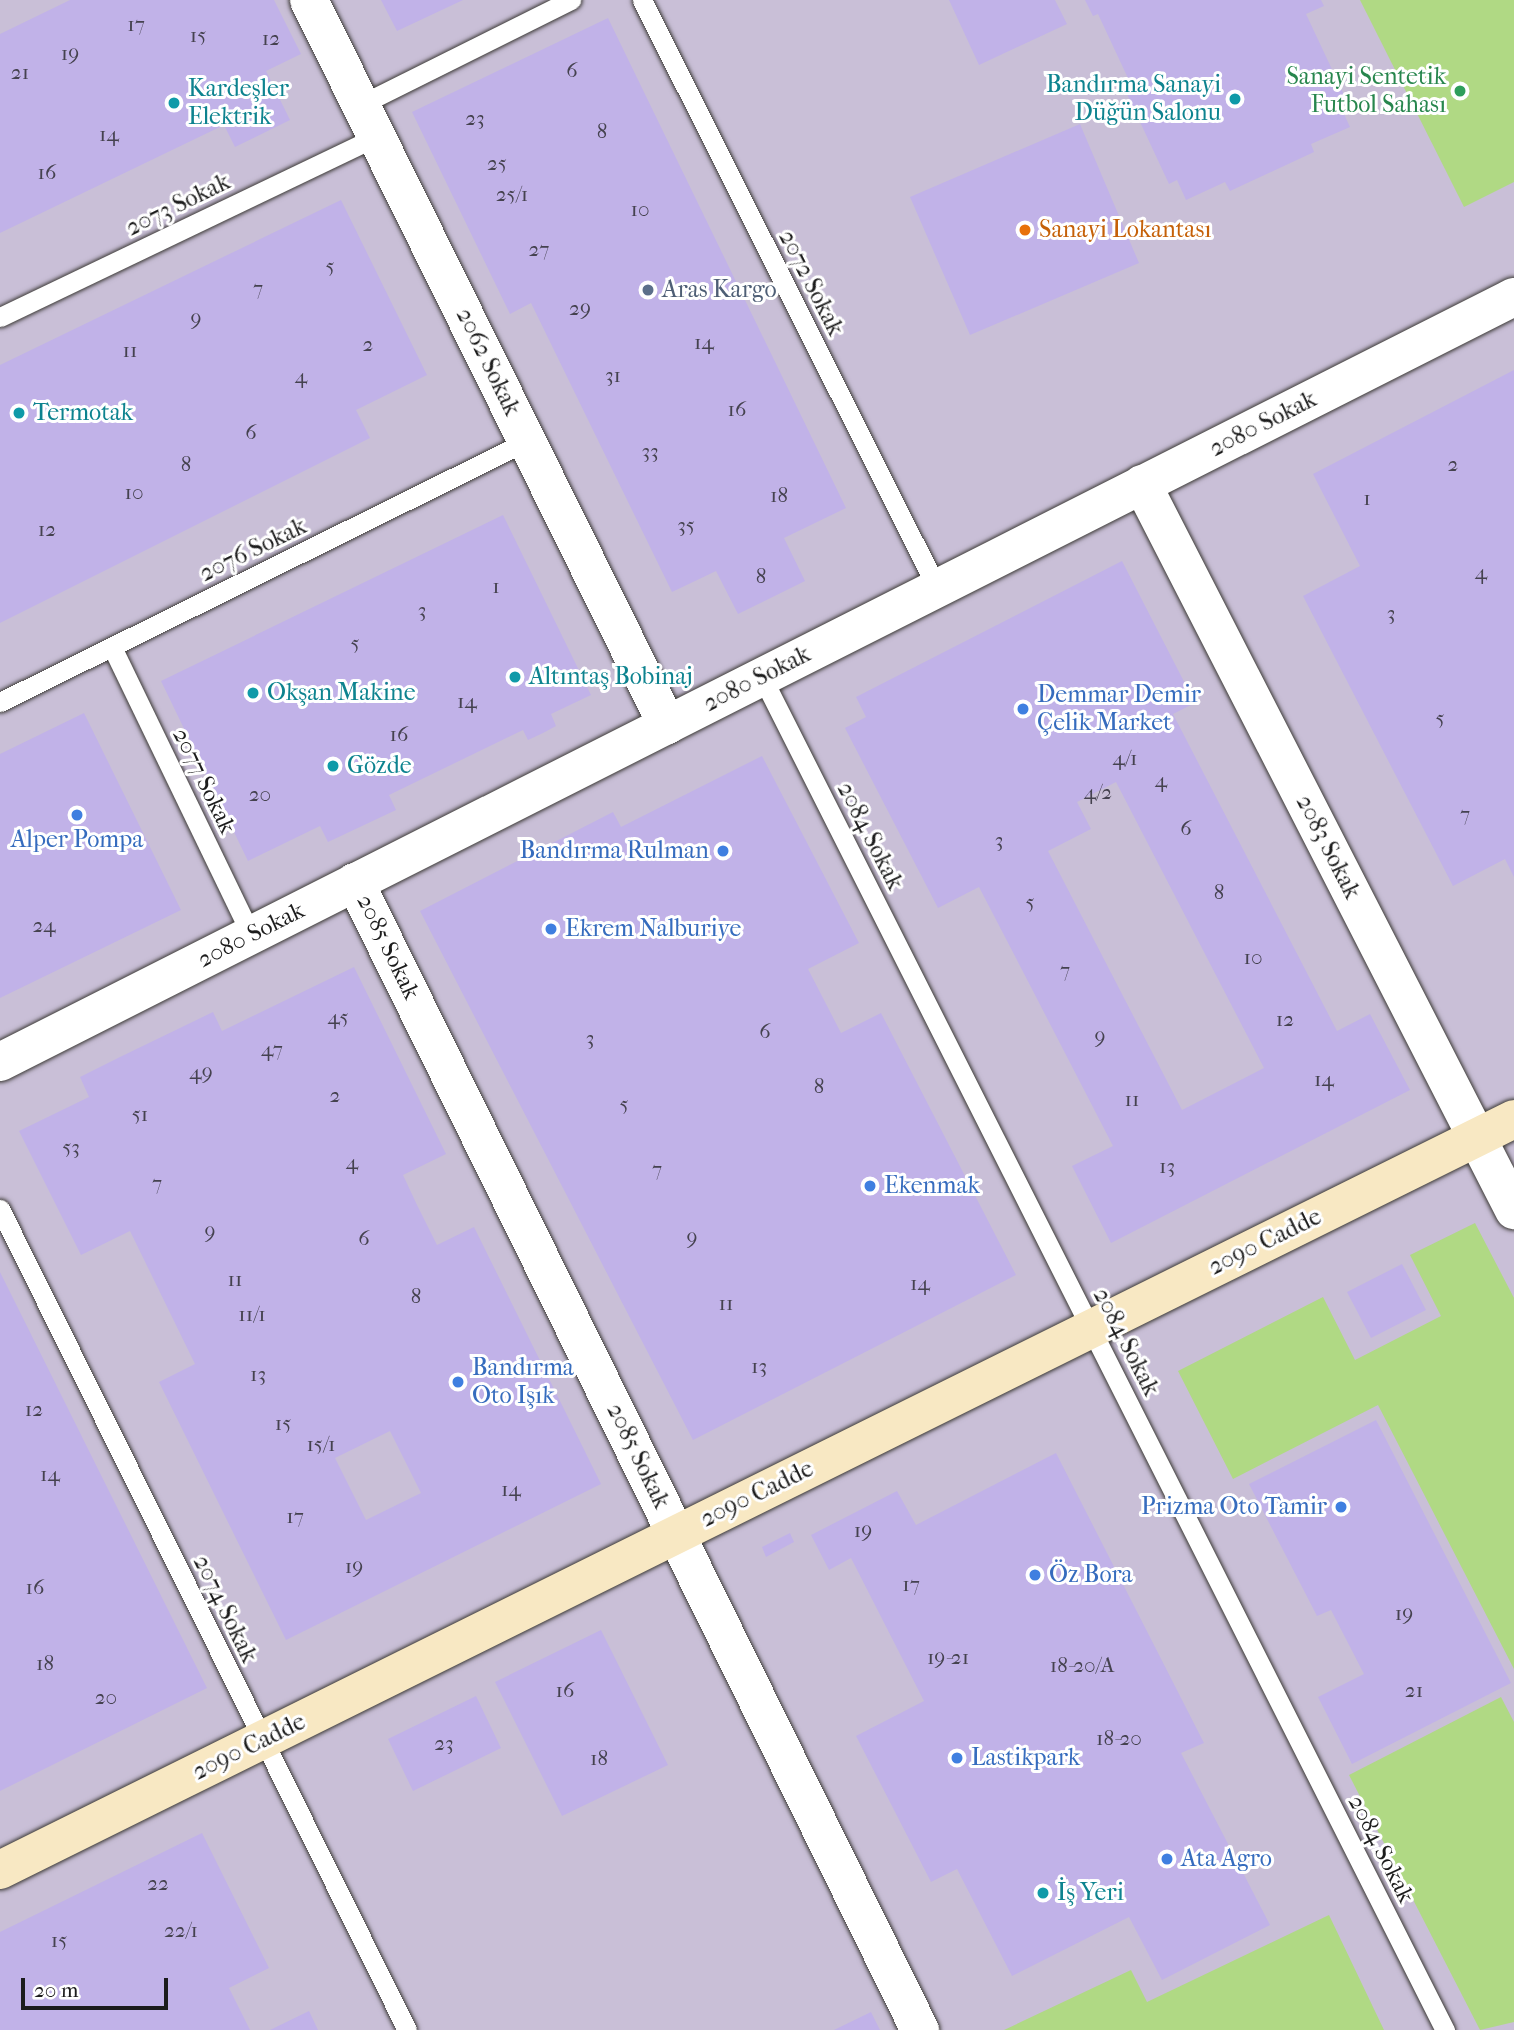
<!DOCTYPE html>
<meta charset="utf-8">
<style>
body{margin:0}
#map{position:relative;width:1514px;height:2030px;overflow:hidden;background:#f3e3c9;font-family:"IM FELL French Canon",serif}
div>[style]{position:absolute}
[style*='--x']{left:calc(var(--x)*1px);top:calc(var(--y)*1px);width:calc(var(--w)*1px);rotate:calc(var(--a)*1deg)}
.industrial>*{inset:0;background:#c9bfd7}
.green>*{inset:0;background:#b0d984}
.building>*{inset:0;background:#c1b2e8}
.roads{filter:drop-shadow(0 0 2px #3c3a36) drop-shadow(0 0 2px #3c3a36)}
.lane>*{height:19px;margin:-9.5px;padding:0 9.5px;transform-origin:9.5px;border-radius:9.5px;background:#fff}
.street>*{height:38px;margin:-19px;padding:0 19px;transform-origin:19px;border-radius:19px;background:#fff}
.secondary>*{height:38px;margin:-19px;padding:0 19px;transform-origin:19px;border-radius:19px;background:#f8e8c3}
.dots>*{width:19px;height:19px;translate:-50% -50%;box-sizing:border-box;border:4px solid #fff;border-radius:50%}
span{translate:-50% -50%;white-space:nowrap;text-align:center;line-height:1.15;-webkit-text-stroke:6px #fff;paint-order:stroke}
.number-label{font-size:21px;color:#45424f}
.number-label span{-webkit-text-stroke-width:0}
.leisure-label{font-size:24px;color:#27864d}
.right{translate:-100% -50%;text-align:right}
.culture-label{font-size:24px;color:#0d838f}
.left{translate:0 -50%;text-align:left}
.street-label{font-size:24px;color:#1c1c1c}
.food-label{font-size:24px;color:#c56008}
.service-label{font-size:24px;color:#4e5e75}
.shop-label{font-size:24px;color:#366cbe}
.scale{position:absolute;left:21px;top:1978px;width:147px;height:32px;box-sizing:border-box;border:4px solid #1c1c1c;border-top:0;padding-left:9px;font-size:21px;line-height:24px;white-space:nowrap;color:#1c1c1c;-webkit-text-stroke:5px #fff;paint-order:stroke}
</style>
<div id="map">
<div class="industrial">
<i style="clip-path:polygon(0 0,1514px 0,1514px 2030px,0 2030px)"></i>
</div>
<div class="green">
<i style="clip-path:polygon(1360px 0,1514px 0,1514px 182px,1464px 207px)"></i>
<i style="clip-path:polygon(1475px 1223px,1514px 1298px,1514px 1669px,1378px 1405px,1233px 1479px,1178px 1371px,1323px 1297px,1355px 1360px,1441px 1316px,1410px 1255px)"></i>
<i style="clip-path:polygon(1501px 1697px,1514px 1722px,1514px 2022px,1480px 2030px,1349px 1775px)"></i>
<i style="clip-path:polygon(1329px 1915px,1384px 2030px,1004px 2030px,1131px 1970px,1147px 2002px)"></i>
</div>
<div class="building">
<i style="clip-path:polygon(70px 0,274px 0,301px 54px,266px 71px,290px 120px,235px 147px,224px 125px,0 233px,0 34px)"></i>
<i style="clip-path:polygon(381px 0,463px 0,397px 31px)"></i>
<i style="clip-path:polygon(949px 0,1055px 0,1067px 24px,979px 65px)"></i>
<i style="clip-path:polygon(1085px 0,1321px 0,1324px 6px,1306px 14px,1345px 97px,1338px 101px,1350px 127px,1311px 144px,1314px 152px,1230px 191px,1225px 182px,1186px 200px,1177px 180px,1169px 184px,1127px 94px,1134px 91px,1098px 14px,1093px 16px)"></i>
<i style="clip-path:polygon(608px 18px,846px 508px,784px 538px,805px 581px,738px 614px,716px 571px,672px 592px,531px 303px,510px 314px,412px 112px)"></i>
<i style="clip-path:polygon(1080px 124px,1139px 263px,970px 335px,910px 197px)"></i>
<i style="clip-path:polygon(341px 200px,427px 375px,356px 410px,370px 438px,0 623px,0 365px)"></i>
<i style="clip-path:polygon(1514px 370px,1514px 877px,1505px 859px,1453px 886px,1303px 596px,1360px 566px,1313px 474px)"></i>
<i style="clip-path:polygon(503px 515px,591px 695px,551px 714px,556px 726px,543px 733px,528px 740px,523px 730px,389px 795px,396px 810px,328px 842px,320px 826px,248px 861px,161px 681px)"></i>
<i style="clip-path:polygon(evenodd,1122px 561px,1195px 703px,1173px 714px,1337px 1031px,1370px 1014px,1410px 1090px,1111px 1243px,1072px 1166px,1113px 1146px,1033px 991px,979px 887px,938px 908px,845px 728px,866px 717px,856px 697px,1122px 561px,1116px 782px,1264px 1068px,1182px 1110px,1048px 851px,1091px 829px,1077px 802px,1116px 782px)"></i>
<i style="clip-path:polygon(84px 713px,181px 910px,0 998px,0 754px)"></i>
<i style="clip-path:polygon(762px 756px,859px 943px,808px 969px,841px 1033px,881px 1013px,1016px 1275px,693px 1440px,420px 911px,613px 812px,621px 827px)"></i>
<i style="clip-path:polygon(evenodd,354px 967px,446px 1154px,403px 1175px,417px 1205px,437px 1245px,474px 1227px,601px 1484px,286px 1640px,159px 1382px,195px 1364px,130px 1231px,81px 1255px,19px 1131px,89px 1097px,80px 1077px,118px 1058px,213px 1012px,222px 1031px,354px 967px,390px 1431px,421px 1493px,366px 1520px,335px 1458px,390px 1431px)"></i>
<i style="clip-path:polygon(1402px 1264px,1426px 1310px,1371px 1338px,1347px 1292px)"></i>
<i style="clip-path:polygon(0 1272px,207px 1688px,0 1791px)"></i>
<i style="clip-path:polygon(1376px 1420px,1511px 1683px,1352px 1764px,1318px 1697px,1364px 1674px,1331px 1610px,1317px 1616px,1249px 1484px)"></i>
<i style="clip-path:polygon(1056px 1453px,1204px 1743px,1181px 1753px,1270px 1925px,1162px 1980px,1129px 1917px,1012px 1976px,957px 1869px,931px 1882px,856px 1736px,924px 1701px,851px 1558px,829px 1570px,811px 1535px,897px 1491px,916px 1525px)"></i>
<i style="clip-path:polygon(790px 1533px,794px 1542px,766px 1557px,762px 1547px)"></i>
<i style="clip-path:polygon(601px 1630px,668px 1765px,562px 1816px,495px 1682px)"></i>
<i style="clip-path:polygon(476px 1696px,501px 1748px,413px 1791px,388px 1739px)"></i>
<i style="clip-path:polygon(202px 1833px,269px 1968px,229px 1988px,250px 2030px,0 2030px,0 1932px)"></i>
<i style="clip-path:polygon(309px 2011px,318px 2030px,270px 2030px)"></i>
<i style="clip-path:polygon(871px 2012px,880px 2030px,834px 2030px)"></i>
</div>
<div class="roads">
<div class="lane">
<i style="--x:642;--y:0;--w:658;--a:63.36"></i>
<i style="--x:360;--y:105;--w:236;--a:-26.5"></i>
<i style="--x:0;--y:317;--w:418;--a:-25.6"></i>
<i style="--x:112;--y:647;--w:321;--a:64.2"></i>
<i style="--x:762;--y:677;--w:1516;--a:63.22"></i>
<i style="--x:0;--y:702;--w:588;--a:-26.35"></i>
<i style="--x:0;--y:1209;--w:916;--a:63.63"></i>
</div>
<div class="street">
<i style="--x:309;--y:0;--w:809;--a:63.72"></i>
<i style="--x:1142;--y:484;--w:816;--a:62.87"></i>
<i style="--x:355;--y:882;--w:1280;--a:63.8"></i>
<i style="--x:0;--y:1062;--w:1696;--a:-26.81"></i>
</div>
<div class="secondary">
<i style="--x:0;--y:1870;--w:1690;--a:-26.38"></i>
</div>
</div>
<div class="dots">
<i style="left:1460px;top:91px;background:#2e9e5b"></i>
<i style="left:1235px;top:99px;background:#0f9aa8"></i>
<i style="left:174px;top:103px;background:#0f9aa8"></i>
<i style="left:1025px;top:230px;background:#e8710a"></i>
<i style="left:648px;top:290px;background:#5c6f8a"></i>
<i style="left:19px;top:413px;background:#0f9aa8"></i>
<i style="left:515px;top:677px;background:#0f9aa8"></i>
<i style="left:253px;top:693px;background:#0f9aa8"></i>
<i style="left:1023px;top:709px;background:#3f7fe0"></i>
<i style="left:333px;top:766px;background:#0f9aa8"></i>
<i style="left:77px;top:815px;background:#3f7fe0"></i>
<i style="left:723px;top:851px;background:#3f7fe0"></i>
<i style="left:551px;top:929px;background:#3f7fe0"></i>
<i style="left:870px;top:1186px;background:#3f7fe0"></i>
<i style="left:458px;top:1382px;background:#3f7fe0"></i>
<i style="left:1341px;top:1507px;background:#3f7fe0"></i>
<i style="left:1035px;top:1575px;background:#3f7fe0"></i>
<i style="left:957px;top:1758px;background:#3f7fe0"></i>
<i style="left:1167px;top:1859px;background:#3f7fe0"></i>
<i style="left:1043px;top:1893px;background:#0f9aa8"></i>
</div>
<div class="number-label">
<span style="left:136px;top:24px">17</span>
<span style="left:198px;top:35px">15</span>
<span style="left:271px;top:38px">12</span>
<span style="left:70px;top:53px">19</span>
<span style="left:572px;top:70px">6</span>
<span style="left:20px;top:72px">21</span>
<span style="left:475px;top:118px">23</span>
<span style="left:602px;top:131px">8</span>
<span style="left:109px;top:134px">14</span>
<span style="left:497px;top:163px">25</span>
<span style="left:47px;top:172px">16</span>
<span style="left:512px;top:194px">25/1</span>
<span style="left:640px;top:209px">10</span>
<span style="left:539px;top:249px">27</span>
<span style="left:330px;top:266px">5</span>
<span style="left:258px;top:288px">7</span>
<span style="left:580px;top:308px">29</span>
<span style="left:196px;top:318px">9</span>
<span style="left:704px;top:342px">14</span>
<span style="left:368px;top:344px">2</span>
<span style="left:130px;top:350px">11</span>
<span style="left:613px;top:375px">31</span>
<span style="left:301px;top:376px">4</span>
<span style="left:737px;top:409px">16</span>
<span style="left:251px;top:432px">6</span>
<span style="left:650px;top:451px">33</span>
<span style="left:186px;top:464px">8</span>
<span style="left:1453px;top:464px">2</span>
<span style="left:134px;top:492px">10</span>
<span style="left:779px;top:495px">18</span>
<span style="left:1367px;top:498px">1</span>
<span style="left:686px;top:525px">35</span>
<span style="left:47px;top:529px">12</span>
<span style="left:1481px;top:572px">4</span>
<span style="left:761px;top:576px">8</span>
<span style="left:496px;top:586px">1</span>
<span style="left:422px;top:610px">3</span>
<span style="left:1391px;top:613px">3</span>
<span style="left:355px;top:643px">5</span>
<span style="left:467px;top:701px">14</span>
<span style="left:1440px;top:718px">5</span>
<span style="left:399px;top:734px">16</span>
<span style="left:1125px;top:758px">4/1</span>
<span style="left:1161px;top:780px">4</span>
<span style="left:1098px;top:792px">4/2</span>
<span style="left:260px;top:794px">20</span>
<span style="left:1465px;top:814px">7</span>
<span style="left:1186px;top:828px">6</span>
<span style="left:999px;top:840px">3</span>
<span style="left:1219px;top:892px">8</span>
<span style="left:1030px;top:902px">5</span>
<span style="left:44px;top:925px">24</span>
<span style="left:1253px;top:957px">10</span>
<span style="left:1065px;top:970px">7</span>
<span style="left:338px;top:1017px">45</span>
<span style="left:1285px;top:1019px">12</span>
<span style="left:765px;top:1031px">6</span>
<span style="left:1100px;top:1036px">9</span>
<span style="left:590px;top:1038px">3</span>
<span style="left:272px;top:1049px">47</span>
<span style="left:201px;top:1072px">49</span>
<span style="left:1324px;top:1079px">14</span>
<span style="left:819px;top:1086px">8</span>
<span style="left:335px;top:1095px">2</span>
<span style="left:1132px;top:1099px">11</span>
<span style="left:624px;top:1104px">5</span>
<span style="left:140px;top:1114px">51</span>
<span style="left:71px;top:1147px">53</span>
<span style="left:352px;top:1162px">4</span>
<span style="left:1167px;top:1166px">13</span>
<span style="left:657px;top:1169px">7</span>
<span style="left:157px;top:1183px">7</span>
<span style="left:210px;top:1231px">9</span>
<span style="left:692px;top:1237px">9</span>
<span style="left:364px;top:1238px">6</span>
<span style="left:235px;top:1279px">11</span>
<span style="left:920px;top:1283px">14</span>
<span style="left:416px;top:1296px">8</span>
<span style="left:726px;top:1303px">11</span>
<span style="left:252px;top:1314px">11/1</span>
<span style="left:759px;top:1366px">13</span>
<span style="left:258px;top:1374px">13</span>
<span style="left:34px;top:1409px">12</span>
<span style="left:283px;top:1423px">15</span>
<span style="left:321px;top:1444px">15/1</span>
<span style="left:50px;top:1474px">14</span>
<span style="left:511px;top:1489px">14</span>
<span style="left:295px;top:1516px">17</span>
<span style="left:863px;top:1530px">19</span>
<span style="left:354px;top:1566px">19</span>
<span style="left:911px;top:1584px">17</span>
<span style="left:35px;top:1587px">16</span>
<span style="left:1404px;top:1613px">19</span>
<span style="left:948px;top:1657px">19-21</span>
<span style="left:45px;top:1663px">18</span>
<span style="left:1082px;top:1665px">18-20/A</span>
<span style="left:565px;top:1690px">16</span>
<span style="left:1414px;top:1690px">21</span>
<span style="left:106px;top:1697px">20</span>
<span style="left:1119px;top:1738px">18-20</span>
<span style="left:444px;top:1743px">23</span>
<span style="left:599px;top:1758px">18</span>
<span style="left:158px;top:1883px">22</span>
<span style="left:181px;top:1930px">22/1</span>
<span style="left:59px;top:1940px">15</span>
</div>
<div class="leisure-label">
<span class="right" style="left:1446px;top:91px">Sanayi Sentetik<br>Futbol Sahası</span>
</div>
<div class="culture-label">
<span class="right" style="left:1221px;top:99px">Bandırma Sanayi<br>Düğün Salonu</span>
<span class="left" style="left:188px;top:103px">Kardeşler<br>Elektrik</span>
<span class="left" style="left:33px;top:413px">Termotak</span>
<span class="left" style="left:529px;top:677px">Altıntaş Bobinaj</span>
<span class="left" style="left:267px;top:693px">Okşan Makine</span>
<span class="left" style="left:347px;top:766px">Gözde</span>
<span class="left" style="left:1057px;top:1893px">İş Yeri</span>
</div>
<div class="street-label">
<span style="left:178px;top:205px;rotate:-26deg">2073 Sokak</span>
<span style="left:811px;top:283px;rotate:63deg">2072 Sokak</span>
<span style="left:488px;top:362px;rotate:64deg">2062 Sokak</span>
<span style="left:1263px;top:424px;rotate:-27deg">2080 Sokak</span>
<span style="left:253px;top:550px;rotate:-26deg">2076 Sokak</span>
<span style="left:757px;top:679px;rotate:-27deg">2080 Sokak</span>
<span style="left:204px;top:781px;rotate:64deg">2077 Sokak</span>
<span style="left:870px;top:836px;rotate:63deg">2084 Sokak</span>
<span style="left:1328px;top:847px;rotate:63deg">2083 Sokak</span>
<span style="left:251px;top:935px;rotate:-27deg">2080 Sokak</span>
<span style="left:388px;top:947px;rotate:64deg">2085 Sokak</span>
<span style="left:1265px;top:1242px;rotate:-26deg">2090 Cadde</span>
<span style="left:1126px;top:1342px;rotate:63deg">2084 Sokak</span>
<span style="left:638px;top:1456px;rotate:64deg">2085 Sokak</span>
<span style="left:757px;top:1494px;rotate:-26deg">2090 Cadde</span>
<span style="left:225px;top:1609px;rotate:64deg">2074 Sokak</span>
<span style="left:249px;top:1747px;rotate:-26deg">2090 Cadde</span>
<span style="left:1381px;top:1849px;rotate:63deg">2084 Sokak</span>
</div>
<div class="food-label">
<span class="left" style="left:1039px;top:230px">Sanayi Lokantası</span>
</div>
<div class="service-label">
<span class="left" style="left:662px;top:290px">Aras Kargo</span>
</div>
<div class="shop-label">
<span class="left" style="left:1037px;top:709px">Demmar Demir<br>Çelik Market</span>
<span style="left:77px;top:840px">Alper Pompa</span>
<span class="right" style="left:709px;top:851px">Bandırma Rulman</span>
<span class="left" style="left:565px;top:929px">Ekrem Nalburiye</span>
<span class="left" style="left:884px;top:1186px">Ekenmak</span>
<span class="left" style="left:472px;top:1382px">Bandırma<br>Oto Işık</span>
<span class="right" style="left:1327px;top:1507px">Prizma Oto Tamir</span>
<span class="left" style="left:1049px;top:1575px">Öz Bora</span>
<span class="left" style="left:971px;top:1758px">Lastikpark</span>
<span class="left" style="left:1181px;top:1859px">Ata Agro</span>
</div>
<div class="scale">20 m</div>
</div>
